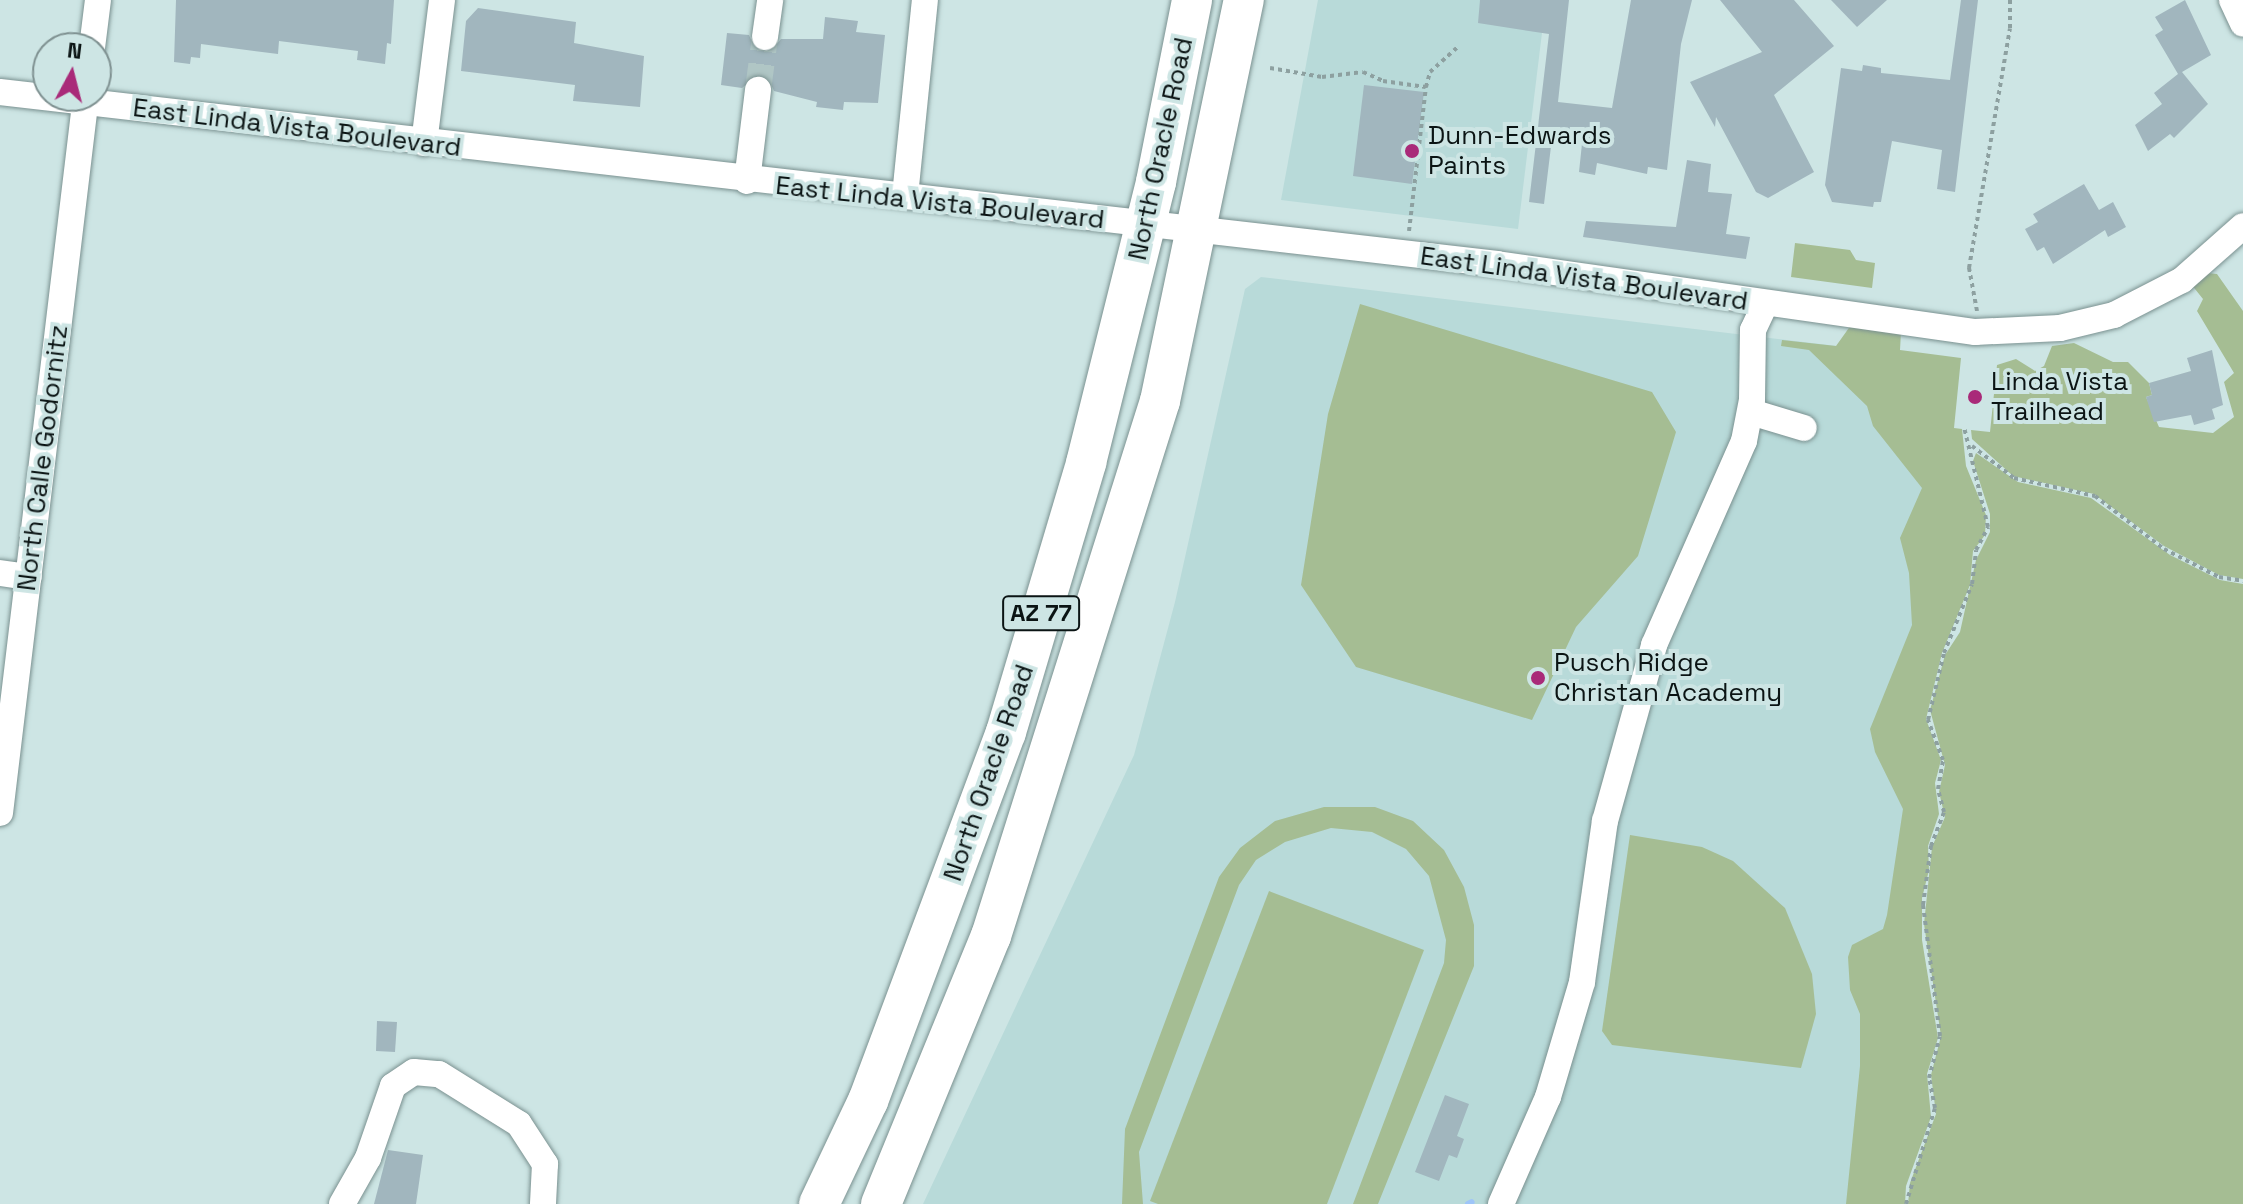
<!DOCTYPE html>
<style>
body{margin:0}
#map{position:relative;width:2243px;height:1204px;overflow:hidden;background:#cde5e4;font-family:"Space Grotesk",sans-serif}
div>[style]{position:absolute}
[style*='--x']{left:calc(var(--x)*1px);top:calc(var(--y)*1px);width:calc(var(--w)*1px);rotate:calc(var(--a)*1deg)}
.built>*{inset:0;background:#b8dad9}
.green>*{inset:0;background:#a5bd93}
.stream>*{height:6px;margin:-3px;padding:0 3px;transform-origin:3px;border-radius:3px;background:#9ec5f8}
.building>*{inset:0;background:#a1b6be}
.minor-tunnel>*{height:26px;margin-top:-13px;transform-origin:0;background:repeating-linear-gradient(90deg,#b0c6c5 0 26px,transparent 0 39px)}
.path>*{height:4px;margin-top:-2px;transform-origin:0;background:repeating-linear-gradient(90deg,#8da0a0 0 4px,transparent 0 8px)}
.roads{filter:drop-shadow(0 0 2px #7a9190) drop-shadow(0 0 2px #7a9190)}
.minor>*{height:26px;margin:-13px;padding:0 13px;transform-origin:13px;border-radius:13px;background:#fff}
.highway>*{height:40px;margin:-20px;padding:0 20px;transform-origin:20px;border-radius:20px;background:#fff}
.dots>*{width:22px;height:22px;translate:-50% -50%;box-sizing:border-box;border:4px solid #cde5e4;border-radius:50%}
span{translate:-50% -50%;white-space:nowrap;text-align:center;line-height:1.15;-webkit-text-stroke:8px #cde5e4;paint-order:stroke}
.shield-label span{padding:2px 6px;background:#cde5e4;border:2px solid;border-radius:6px;-webkit-text-stroke-width:0}
.shield-label{font-size:24px;color:#0b1414;font-weight:700}
.street-label{font-size:26px;color:#0b1414}
.poi-label{font-size:26px;color:#0b1414}
.left{translate:0 -50%;text-align:left}
.north{position:absolute;left:32px;top:32px;width:80px;height:80px;box-sizing:border-box;background:#cde5e4;border:2px solid #7f9191;border-radius:50%;rotate:7deg;font-size:22px;font-weight:700;line-height:32px;text-align:center;color:#0b1414}
.north::after{content:'';display:block;margin:auto;width:28px;height:36px;background:#a92a79;clip-path:polygon(50% 0,100% 100%,50% 72%,0 100%)}
</style>
<div id="map">
<div class="built">
<i style="clip-path:polygon(1318px 0,1546px 0,1518px 229px,1281px 200px)"></i>
<i style="clip-path:polygon(1261px 277px,1837px 346px,1951px 444px,1858px 1204px,923px 1204px,1134px 755px,1175px 602px,1245px 289px)"></i>
</div>
<div class="green">
<i style="clip-path:polygon(1795px 243px,1850px 250px,1856px 260px,1875px 263px,1872px 288px,1791px 277px)"></i>
<i style="clip-path:polygon(2207px 273px,2217px 274px,2243px 311px,2243px 579px,2219px 575px,2164px 546px,2094px 494px,2013px 476px,1972px 439px,1971px 430px,1990px 432px,1997px 365px,2016px 359px,2035px 371px,2044px 366px,2052px 346px,2074px 343px,2113px 362px,2128px 362px,2149px 383px,2152px 395px,2146px 397px,2159px 427px,2213px 433px,2234px 417px,2224px 382px,2234px 373px,2197px 311px,2203px 299px,2191px 284px)"></i>
<i style="clip-path:polygon(1360px 304px,1652px 392px,1676px 432px,1638px 556px,1576px 627px,1532px 720px,1356px 667px,1301px 585px,1328px 414px)"></i>
<i style="clip-path:polygon(1851px 325px,1901px 332px,1900px 350px,1961px 358px,1954px 428px,1962px 429px,1966px 466px,1986px 515px,1985px 535px,1973px 551px,1970px 585px,1942px 653px,1926px 719px,1941px 760px,1935px 783px,1939px 814px,1928px 846px,1929px 870px,1922px 898px,1922px 940px,1938px 1038px,1927px 1074px,1931px 1117px,1906px 1186px,1905px 1204px,1846px 1204px,1860px 1066px,1860px 1014px,1850px 990px,1848px 957px,1852px 945px,1883px 929px,1887px 915px,1903px 809px,1875px 752px,1870px 729px,1912px 625px,1909px 573px,1900px 538px,1922px 488px,1873px 426px,1867px 406px,1809px 350px,1781px 346px,1782px 340px,1836px 346px)"></i>
<i style="clip-path:polygon(1976px 453px,2018px 482px,2091px 498px,2170px 555px,2220px 580px,2243px 584px,2243px 1204px,1908px 1204px,1910px 1183px,1936px 1114px,1931px 1075px,1941px 1036px,1924px 924px,1932px 847px,1945px 817px,1939px 792px,1945px 765px,1930px 710px,1945px 655px,1960px 632px,1976px 560px,1990px 532px,1990px 514px,1973px 461px)"></i>
<i style="clip-path:polygon(1324px 807px,1375px 807px,1413px 821px,1444px 850px,1464px 887px,1474px 925px,1474px 966px,1378px 1204px,1353px 1204px,1444px 963px,1446px 940px,1429px 876px,1406px 849px,1372px 832px,1331px 828px,1285px 842px,1256px 860px,1239px 885px,1139px 1152px,1143px 1204px,1122px 1204px,1125px 1129px,1219px 877px,1240px 848px,1275px 821px)"></i>
<i style="clip-path:polygon(1630px 835px,1702px 847px,1733px 861px,1785px 908px,1812px 974px,1816px 1014px,1801px 1068px,1612px 1045px,1602px 1031px)"></i>
<i style="clip-path:polygon(1269px 891px,1424px 950px,1327px 1204px,1158px 1204px,1150px 1201px)"></i>
</div>
<div class="stream">
<i style="--x:1468;--y:1204;--w:4;--a:-27"></i>
</div>
<div class="building">
<i style="clip-path:polygon(176px 0,394px 0,391px 44px,387px 43px,385px 64px,357px 60px,358px 51px,279px 41px,278px 54px,201px 44px,200px 58px,191px 57px,190px 64px,174px 62px)"></i>
<i style="clip-path:polygon(1480px 0,1569px 0,1558px 102px,1612px 108px,1631px 0,1692px 0,1681px 44px,1667px 170px,1648px 167px,1647px 174px,1597px 163px,1595px 175px,1579px 172px,1583px 134px,1553px 130px,1544px 204px,1529px 202px,1549px 34px,1478px 23px)"></i>
<i style="clip-path:polygon(1720px 0,1794px 0,1834px 46px,1774px 95px,1814px 172px,1768px 198px,1756px 192px,1716px 117px,1715px 127px,1690px 82px,1762px 52px)"></i>
<i style="clip-path:polygon(1831px 0,1887px 0,1857px 27px)"></i>
<i style="clip-path:polygon(1961px 0,1978px 0,1955px 192px,1937px 189px,1942px 150px,1892px 141px,1881px 202px,1874px 202px,1873px 207px,1832px 202px,1825px 185px,1841px 68px,1862px 71px,1863px 65px,1881px 68px,1881px 73px,1950px 80px)"></i>
<i style="clip-path:polygon(2185px 0,2211px 55px,2182px 72px,2208px 104px,2174px 138px,2170px 134px,2148px 151px,2135px 125px,2162px 104px,2154px 93px,2178px 74px,2155px 35px,2163px 30px,2155px 17px)"></i>
<i style="clip-path:polygon(478px 8px,576px 22px,574px 43px,644px 56px,640px 107px,573px 101px,575px 85px,461px 71px,466px 21px)"></i>
<i style="clip-path:polygon(825px 17px,858px 21px,856px 32px,885px 35px,878px 103px,844px 102px,843px 110px,816px 107px,817px 102px,774px 91px,768px 78px,759px 74px,742px 88px,721px 85px,727px 33px,749px 35px,755px 49px,770px 52px,781px 39px,823px 39px)"></i>
<i style="clip-path:polygon(1364px 85px,1424px 92px,1412px 184px,1353px 176px)"></i>
<i style="clip-path:polygon(1687px 160px,1711px 164px,1708px 192px,1732px 194px,1726px 234px,1750px 237px,1746px 259px,1583px 237px,1586px 221px,1676px 227px)"></i>
<i style="clip-path:polygon(2084px 184px,2099px 210px,2113px 202px,2126px 227px,2108px 237px,2105px 230px,2053px 264px,2044px 247px,2037px 251px,2025px 229px,2038px 222px,2033px 214px)"></i>
<i style="clip-path:polygon(2212px 350px,2223px 405px,2212px 409px,2215px 419px,2194px 425px,2191px 415px,2154px 422px,2146px 397px,2152px 395px,2149px 383px,2191px 371px,2187px 358px)"></i>
<i style="clip-path:polygon(377px 1021px,397px 1022px,395px 1052px,376px 1051px)"></i>
<i style="clip-path:polygon(1445px 1095px,1469px 1104px,1457px 1136px,1464px 1139px,1457px 1158px,1449px 1155px,1439px 1181px,1415px 1172px)"></i>
<i style="clip-path:polygon(388px 1150px,423px 1155px,416px 1204px,374px 1204px)"></i>
</div>
<div class="minor-tunnel">
<i style="--x:758;--y:90;--w:53;--a:-82.5"></i>
</div>
<div class="path">
<i style="--x:1270;--y:68;--w:53;--a:9.8"></i>
<i style="--x:1322;--y:77;--w:41;--a:-7"></i>
<i style="--x:1363;--y:72;--w:22;--a:24"></i>
<i style="--x:1383;--y:81;--w:43;--a:7.9"></i>
<i style="--x:1426;--y:87;--w:16;--a:-75"></i>
<i style="--x:1430;--y:72;--w:38;--a:-42"></i>
<i style="--x:1409;--y:231;--w:145;--a:-83.3"></i>
<i style="--x:1977;--y:311;--w:44;--a:-100.5"></i>
<i style="--x:1969;--y:268;--w:243;--a:-80.3"></i>
<i style="--x:2010;--y:28;--w:28;--a:-90"></i>
<i style="--x:1972;--y:446;--w:53;--a:37.3"></i>
<i style="--x:2014;--y:478;--w:83;--a:12.5"></i>
<i style="--x:2095;--y:496;--w:87;--a:37.5"></i>
<i style="--x:2164;--y:549;--w:62;--a:27"></i>
<i style="--x:2219;--y:577;--w:24;--a:9"></i>
<i style="--x:1906;--y:1204;--w:100;--a:-73.2"></i>
<i style="--x:1935;--y:1108;--w:31;--a:-101"></i>
<i style="--x:1929;--y:1078;--w:43;--a:-75.3"></i>
<i style="--x:1940;--y:1036;--w:132;--a:-97.4"></i>
<i style="--x:1923;--y:905;--w:60;--a:-82.3"></i>
<i style="--x:1931;--y:846;--w:36;--a:-69"></i>
<i style="--x:1944;--y:812;--w:24;--a:-105"></i>
<i style="--x:1938;--y:789;--w:29;--a:-80"></i>
<i style="--x:1943;--y:760;--w:43;--a:-110.6"></i>
<i style="--x:1928;--y:720;--w:69;--a:-76.6"></i>
<i style="--x:1944;--y:653;--w:74;--a:-67.9"></i>
<i style="--x:1972;--y:584;--w:34;--a:-83"></i>
<i style="--x:1976;--y:550;--w:26;--a:-62"></i>
<i style="--x:1988;--y:527;--w:103;--a:-103.5"></i>
</div>
<div class="roads">
<div class="minor">
<i style="--x:2232;--y:0;--w:26;--a:65"></i>
<i style="--x:765;--y:37;--w:37;--a:-82"></i>
<i style="--x:92;--y:48;--w:48;--a:-82.9"></i>
<i style="--x:0;--y:92;--w:1507;--a:6.55"></i>
<i style="--x:1497;--y:264;--w:483;--a:8.1"></i>
<i style="--x:1975;--y:332;--w:85;--a:-2.7"></i>
<i style="--x:2060;--y:328;--w:56;--a:-13.5"></i>
<i style="--x:2114;--y:315;--w:76;--a:-27.2"></i>
<i style="--x:2182;--y:280;--w:81;--a:-41.5"></i>
<i style="--x:424;--y:143;--w:144;--a:-82.8"></i>
<i style="--x:747;--y:181;--w:92;--a:-83.1"></i>
<i style="--x:905;--y:196;--w:197;--a:-84.2"></i>
<i style="--x:1751;--y:412;--w:55;--a:16.8"></i>
<i style="--x:0;--y:573;--w:29;--a:8"></i>
<i style="--x:0;--y:813;--w:722;--a:-83.16"></i>
<i style="--x:342;--y:1204;--w:53;--a:-60.5"></i>
<i style="--x:368;--y:1158;--w:76;--a:-70.9"></i>
<i style="--x:393;--y:1086;--w:25;--a:-34"></i>
<i style="--x:414;--y:1072;--w:25;--a:5"></i>
<i style="--x:439;--y:1074;--w:94;--a:32"></i>
<i style="--x:519;--y:1124;--w:48;--a:57"></i>
<i style="--x:545;--y:1164;--w:40;--a:92.9"></i>
<i style="--x:1501;--y:1204;--w:117;--a:-66.3"></i>
<i style="--x:1548;--y:1097;--w:120;--a:-73.5"></i>
<i style="--x:1582;--y:982;--w:163;--a:-81.9"></i>
<i style="--x:1605;--y:821;--w:183;--a:-74.4"></i>
<i style="--x:1654;--y:645;--w:223;--a:-66.2"></i>
<i style="--x:1744;--y:441;--w:42;--a:-79"></i>
<i style="--x:1752;--y:400;--w:70;--a:-89.2"></i>
<i style="--x:1753;--y:330;--w:26;--a:-65"></i>
</div>
<div class="highway">
<i style="--x:819;--y:1204;--w:114;--a:-64.6"></i>
<i style="--x:868;--y:1101;--w:394;--a:-69.5"></i>
<i style="--x:1006;--y:732;--w:281;--a:-73.4"></i>
<i style="--x:1086;--y:463;--w:290;--a:-76"></i>
<i style="--x:1156;--y:182;--w:186;--a:-78.8"></i>
<i style="--x:881;--y:1204;--w:290;--a:-67.7"></i>
<i style="--x:991;--y:936;--w:561;--a:-72.47"></i>
<i style="--x:1160;--y:401;--w:410;--a:-78.2"></i>
</div>
</div>
<div class="dots">
<i style="left:1412px;top:151px;background:#a92a79"></i>
<i style="left:1975px;top:397px;background:#a92a79"></i>
<i style="left:1538px;top:678px;background:#a92a79"></i>
</div>
<div class="shield-label">
<span style="left:1041px;top:613px">AZ 77</span>
</div>
<div class="street-label">
<span style="left:297px;top:128px;rotate:7deg">East Linda Vista Boulevard</span>
<span style="left:1161px;top:149px;rotate:-78deg">North Oracle Road</span>
<span style="left:940px;top:203px;rotate:6deg">East Linda Vista Boulevard</span>
<span style="left:1584px;top:279px;rotate:8deg">East Linda Vista Boulevard</span>
<span style="left:43px;top:458px;rotate:-83deg">North Calle Godornitz</span>
<span style="left:989px;top:773px;rotate:-71deg">North Oracle Road</span>
</div>
<div class="poi-label">
<span class="left" style="left:1428px;top:151px">Dunn-Edwards<br>Paints</span>
<span class="left" style="left:1991px;top:397px">Linda Vista<br>Trailhead</span>
<span class="left" style="left:1554px;top:678px">Pusch Ridge<br>Christan Academy</span>
</div>
<div class="north">N</div>
</div>
